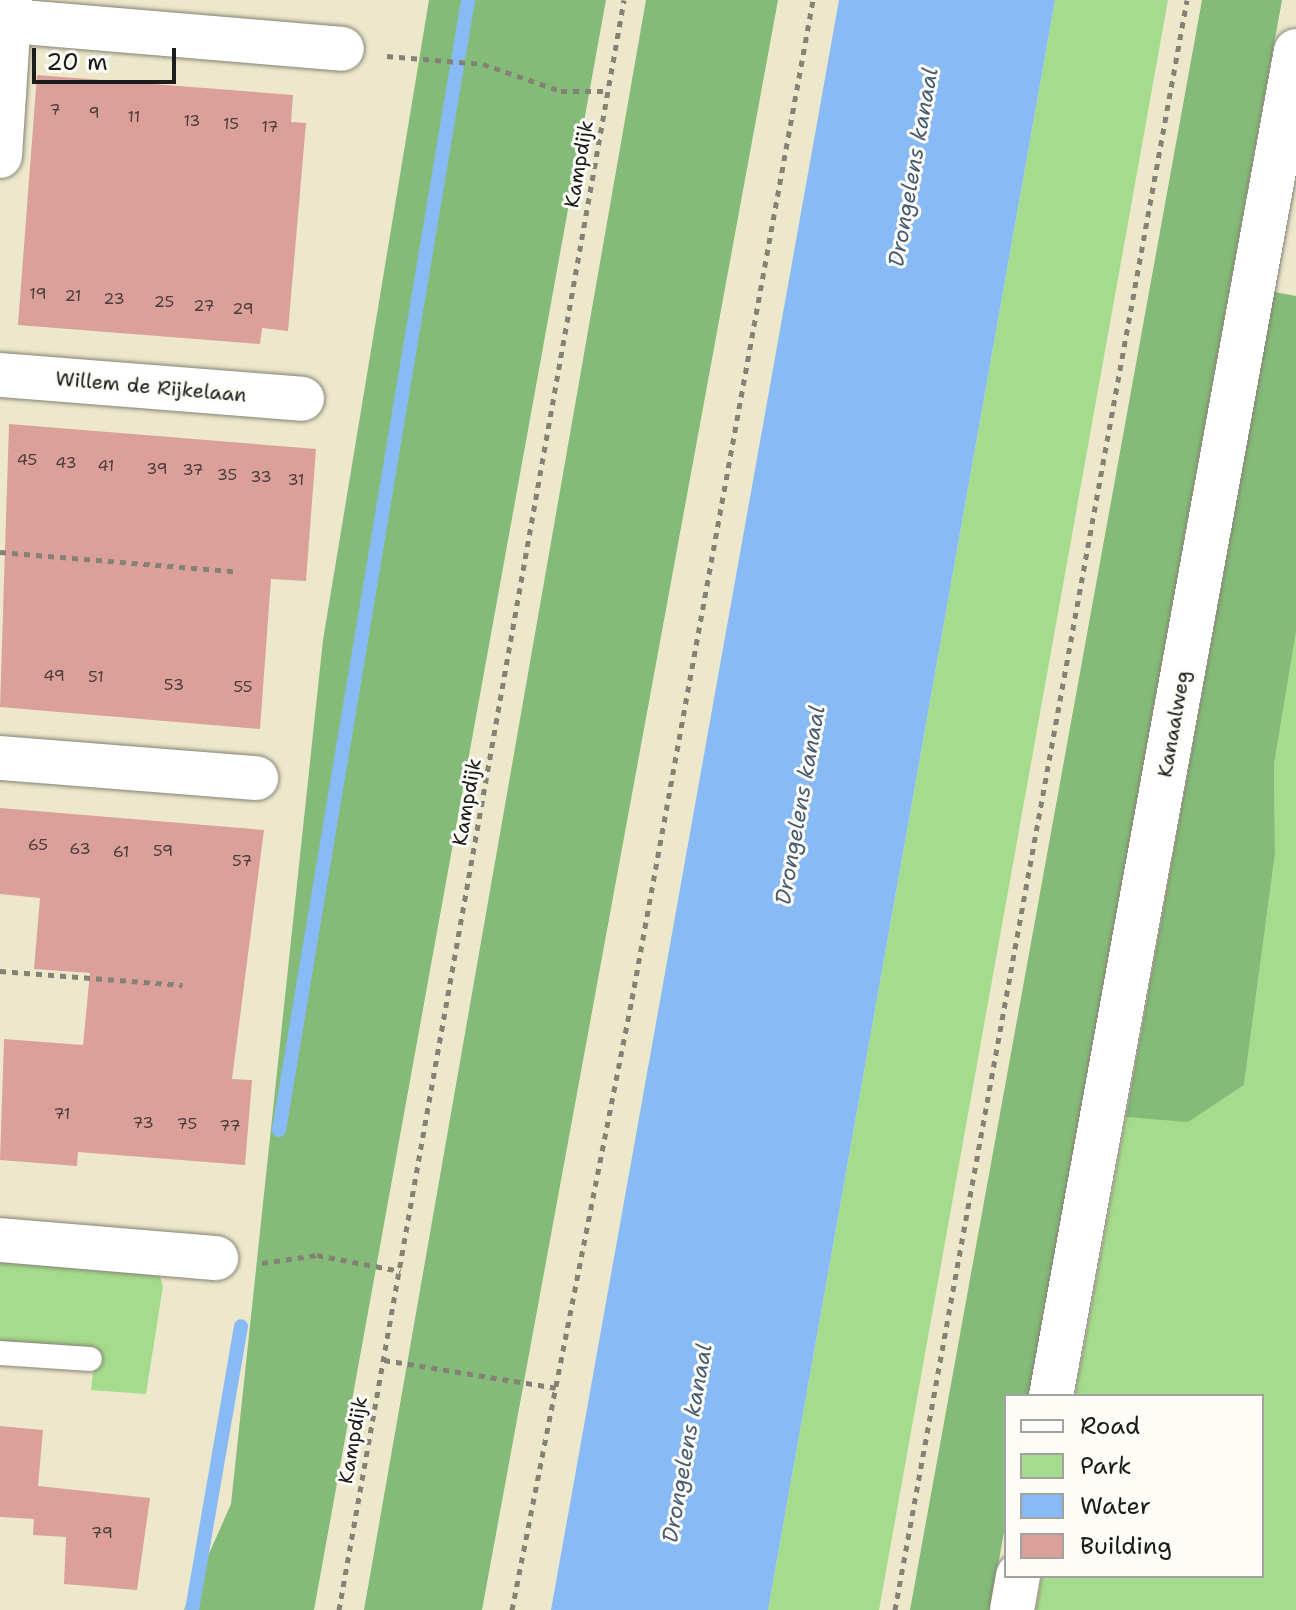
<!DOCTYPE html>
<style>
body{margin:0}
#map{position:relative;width:1296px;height:1610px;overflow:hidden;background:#ede8cc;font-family:"Shantell Sans",sans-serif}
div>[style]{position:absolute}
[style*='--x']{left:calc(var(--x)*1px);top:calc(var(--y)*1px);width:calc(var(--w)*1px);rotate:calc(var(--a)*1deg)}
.green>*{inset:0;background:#a5db8c}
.forest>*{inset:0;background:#84bb78}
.water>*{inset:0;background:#88bbf5}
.stream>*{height:14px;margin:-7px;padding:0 7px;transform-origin:7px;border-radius:7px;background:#88bbf5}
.building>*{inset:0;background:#dba099}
.path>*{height:5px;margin-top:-2.5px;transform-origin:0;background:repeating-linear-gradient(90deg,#848274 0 6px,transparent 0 12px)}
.roads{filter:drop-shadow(0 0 2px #848274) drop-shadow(0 0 2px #848274)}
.lane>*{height:24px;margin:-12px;padding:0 12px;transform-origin:12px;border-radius:12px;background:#fff}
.street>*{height:44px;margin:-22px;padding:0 22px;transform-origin:22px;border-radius:22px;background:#fff}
span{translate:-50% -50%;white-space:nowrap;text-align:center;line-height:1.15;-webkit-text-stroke:6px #fdfcf7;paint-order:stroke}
.number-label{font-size:16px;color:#4c3d3b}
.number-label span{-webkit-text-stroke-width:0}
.street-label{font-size:20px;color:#1c1c1c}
.water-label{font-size:22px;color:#475c73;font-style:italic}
.legend{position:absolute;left:1004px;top:1394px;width:260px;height:184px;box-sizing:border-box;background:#fdfcf7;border:2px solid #a3a29f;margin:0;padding:10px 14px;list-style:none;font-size:24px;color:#1c1c1c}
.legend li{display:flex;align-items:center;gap:16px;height:40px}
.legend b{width:40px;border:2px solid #a3a29f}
.scale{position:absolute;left:32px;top:48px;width:144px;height:36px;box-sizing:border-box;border:4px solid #1c1c1c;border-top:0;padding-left:10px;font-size:24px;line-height:28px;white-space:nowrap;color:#1c1c1c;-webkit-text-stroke:6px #fdfcf7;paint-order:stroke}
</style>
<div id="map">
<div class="green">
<i style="clip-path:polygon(1055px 0,1168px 0,879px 1610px,768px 1610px)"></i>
<i style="clip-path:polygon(1296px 632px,1296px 1610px,1036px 1610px,1042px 1576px,1262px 1576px,1262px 1396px,1075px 1396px,1126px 1117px,1188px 1121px,1244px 1085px,1275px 854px,1274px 765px)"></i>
<i style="clip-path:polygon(0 1251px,158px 1270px,163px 1286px,146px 1394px,91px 1390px,96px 1348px,0 1341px)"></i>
</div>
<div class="forest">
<i style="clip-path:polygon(429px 0,606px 0,314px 1610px,184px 1610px,231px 1504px,323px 640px)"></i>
<i style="clip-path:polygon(646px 0,778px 0,482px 1610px,364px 1610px)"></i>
<i style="clip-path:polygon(1202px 0,1282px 0,1029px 1396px,1006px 1396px,1006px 1521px,990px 1610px,910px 1610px)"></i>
<i style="clip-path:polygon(1274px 292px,1296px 296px,1296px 632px,1274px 765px,1275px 854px,1244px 1085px,1188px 1122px,1126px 1117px)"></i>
</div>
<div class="water">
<i style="clip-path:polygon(839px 0,1055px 0,768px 1610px,551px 1610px)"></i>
</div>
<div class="stream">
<i style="--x:279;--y:1130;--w:1146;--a:-80.5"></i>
<i style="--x:192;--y:1610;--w:288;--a:-80.2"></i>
</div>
<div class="building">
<i style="clip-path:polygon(37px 75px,293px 95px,291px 122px,306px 123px,288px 331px,262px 328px,260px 344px,18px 325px)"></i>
<i style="clip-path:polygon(9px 424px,316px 449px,306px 581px,271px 579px,260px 729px,0 707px)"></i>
<i style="clip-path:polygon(0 808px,264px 830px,232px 1079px,252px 1080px,245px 1165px,78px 1152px,77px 1166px,0 1160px,4px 1039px,83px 1045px,90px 973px,34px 969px,40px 898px,0 894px)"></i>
<i style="clip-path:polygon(0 1426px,43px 1430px,38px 1486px,150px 1498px,137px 1590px,64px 1584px,66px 1537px,33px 1535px,34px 1519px,0 1517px)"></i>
</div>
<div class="path">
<i style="--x:387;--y:56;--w:96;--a:4.8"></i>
<i style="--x:483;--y:64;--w:83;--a:19.1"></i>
<i style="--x:561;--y:91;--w:47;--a:0"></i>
<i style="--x:0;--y:552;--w:234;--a:4.7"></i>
<i style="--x:0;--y:971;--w:183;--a:4.4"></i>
<i style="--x:262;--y:1263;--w:56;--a:-8.3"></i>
<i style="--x:317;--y:1255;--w:85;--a:10.9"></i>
<i style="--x:384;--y:1360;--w:174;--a:9.2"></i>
<i style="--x:339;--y:1610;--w:1635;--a:-79.96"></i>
<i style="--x:512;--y:1610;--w:623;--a:-78.89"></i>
<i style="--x:632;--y:999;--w:1015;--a:-79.73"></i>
<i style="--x:895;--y:1610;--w:1636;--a:-79.72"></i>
</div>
<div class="roads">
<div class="lane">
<i style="--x:0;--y:1353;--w:90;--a:3.8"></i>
</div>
<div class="street">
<i style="--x:11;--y:21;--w:332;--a:4.8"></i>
<i style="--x:0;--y:156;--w:156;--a:-86.3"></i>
<i style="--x:0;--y:375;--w:303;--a:4.5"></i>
<i style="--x:0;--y:758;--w:257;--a:4.5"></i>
<i style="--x:0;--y:1240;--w:217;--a:4.8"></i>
<i style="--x:1051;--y:1396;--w:1367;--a:-79.68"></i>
<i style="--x:1012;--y:1610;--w:35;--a:-80"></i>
</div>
</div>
<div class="number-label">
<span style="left:55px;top:110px">7</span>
<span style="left:94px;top:113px">9</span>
<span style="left:134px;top:117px">11</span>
<span style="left:192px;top:121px">13</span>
<span style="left:231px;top:124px">15</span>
<span style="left:270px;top:127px">17</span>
<span style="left:38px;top:294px">19</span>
<span style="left:73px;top:296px">21</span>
<span style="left:114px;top:299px">23</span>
<span style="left:164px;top:302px">25</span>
<span style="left:204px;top:306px">27</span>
<span style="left:243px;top:309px">29</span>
<span style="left:27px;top:460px">45</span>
<span style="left:66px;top:463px">43</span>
<span style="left:106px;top:466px">41</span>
<span style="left:157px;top:469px">39</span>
<span style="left:193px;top:470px">37</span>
<span style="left:227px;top:475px">35</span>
<span style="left:261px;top:477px">33</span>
<span style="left:296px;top:480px">31</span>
<span style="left:54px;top:676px">49</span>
<span style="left:96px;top:677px">51</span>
<span style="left:174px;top:685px">53</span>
<span style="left:243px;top:687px">55</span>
<span style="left:38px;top:845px">65</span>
<span style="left:80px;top:849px">63</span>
<span style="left:163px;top:851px">59</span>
<span style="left:121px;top:852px">61</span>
<span style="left:242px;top:861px">57</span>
<span style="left:62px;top:1114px">71</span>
<span style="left:143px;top:1123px">73</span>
<span style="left:187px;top:1124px">75</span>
<span style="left:230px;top:1126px">77</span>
<span style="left:102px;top:1533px">79</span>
</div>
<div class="street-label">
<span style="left:579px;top:164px;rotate:-80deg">Kampdijk</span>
<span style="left:151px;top:387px;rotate:5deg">Willem de Rijkelaan</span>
<span style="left:1174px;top:724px;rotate:-80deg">Kanaalweg</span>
<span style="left:467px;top:802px;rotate:-80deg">Kampdijk</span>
<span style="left:353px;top:1440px;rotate:-80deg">Kampdijk</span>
</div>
<div class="water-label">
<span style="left:913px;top:167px;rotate:-80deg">Drongelens kanaal</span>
<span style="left:800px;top:805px;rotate:-80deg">Drongelens kanaal</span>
<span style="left:687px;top:1443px;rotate:-80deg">Drongelens kanaal</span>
</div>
<ul class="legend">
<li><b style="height:10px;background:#fff"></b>Road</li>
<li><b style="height:22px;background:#a5db8c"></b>Park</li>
<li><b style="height:22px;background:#88bbf5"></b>Water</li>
<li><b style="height:22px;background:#dba099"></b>Building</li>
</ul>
<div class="scale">20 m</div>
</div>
